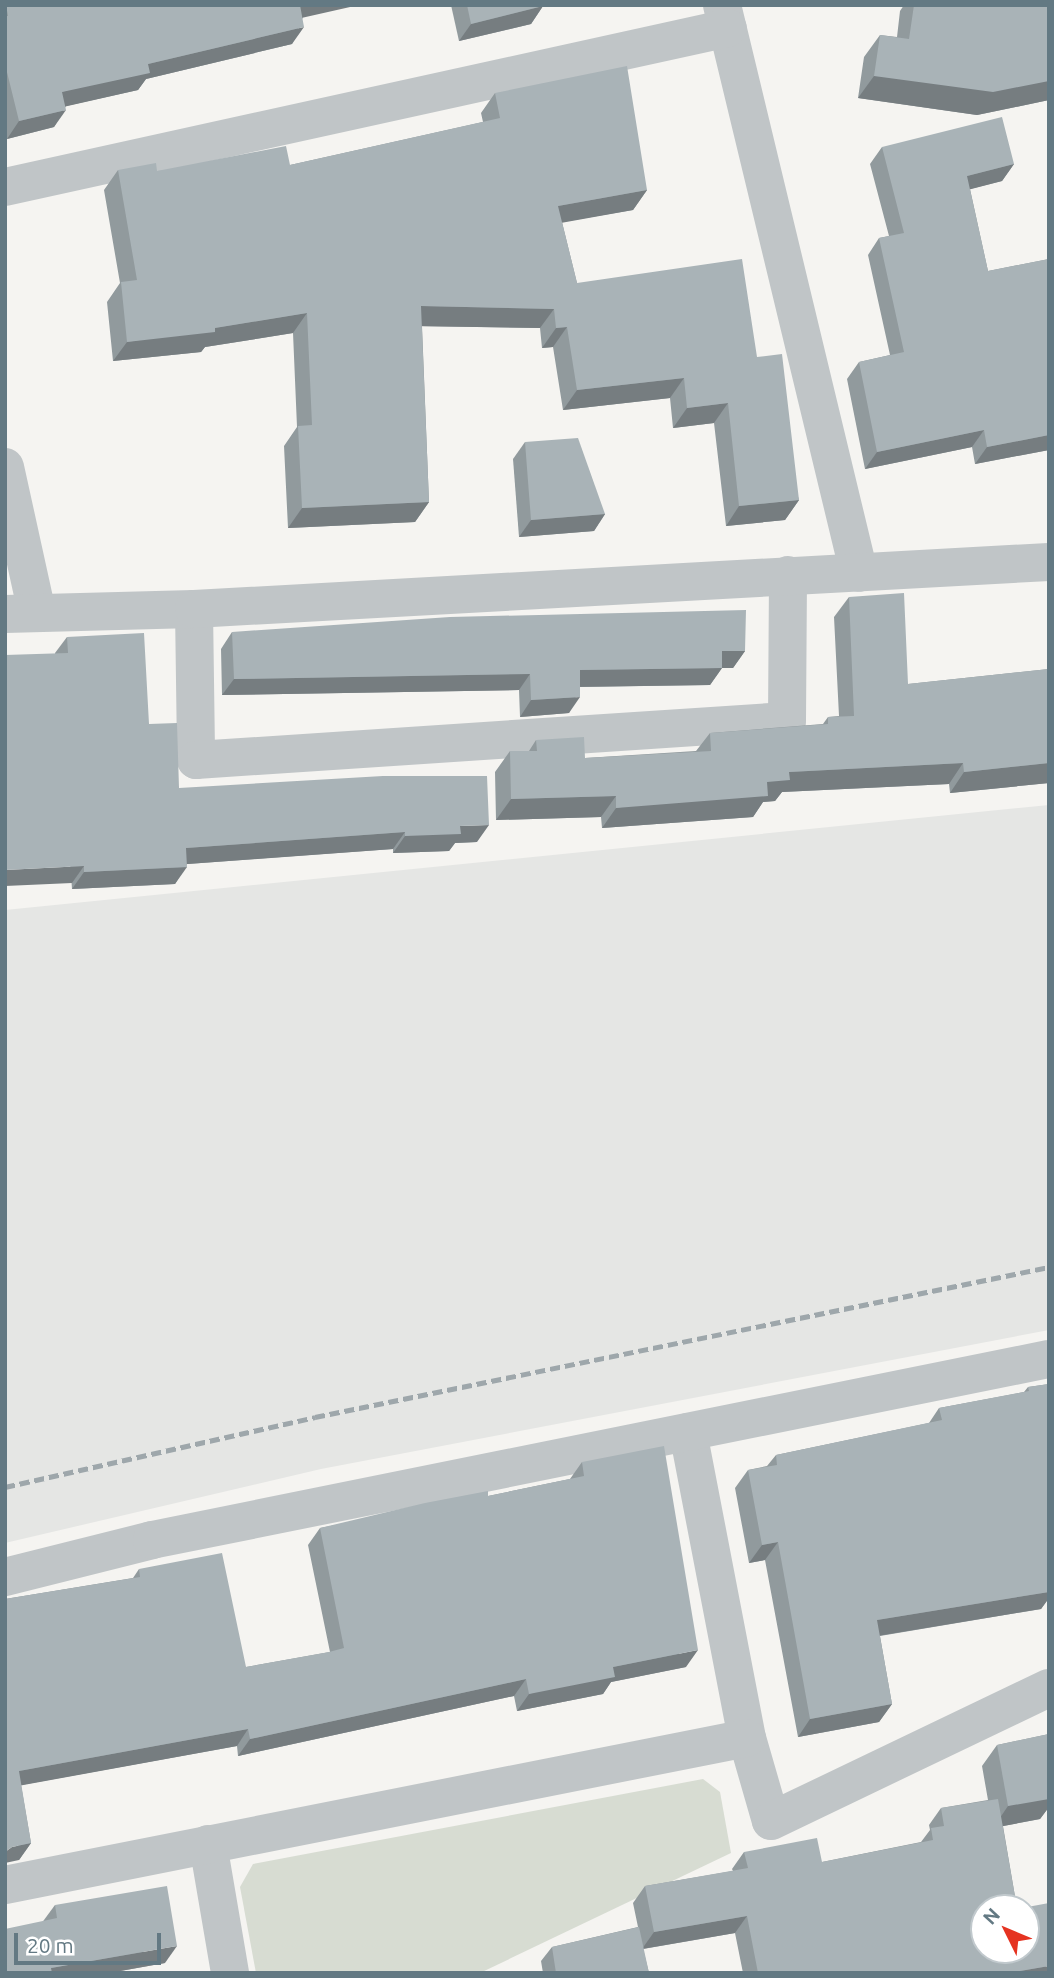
<!DOCTYPE html>
<style>
body{margin:0}
#map{position:relative;width:1054px;height:1978px;overflow:hidden;background:#f5f4f1;font-family:Ubuntu,sans-serif}
div>[style]{position:absolute}
[style*='--x']{left:calc(var(--x)*1px);top:calc(var(--y)*1px);width:calc(var(--w)*1px);rotate:calc(var(--a)*1deg)}
.built>*{inset:0;background:#e5e6e4}
.green>*{inset:0;background:#d7dcd2}
.minor>*{height:38px;margin:-19px;padding:0 19px;transform-origin:19px;border-radius:19px;background:#c0c5c7}
.rail>*{height:5px;margin-top:-2.5px;transform-origin:0;background:repeating-linear-gradient(90deg,#9ea7ab 0 10px,transparent 0 15px)}
.wall>*{inset:0;background:#919a9d}
.shaded-wall>*{inset:0;background:#767d80}
.building>*{inset:0;background:#a9b3b7}
span{translate:-50% -50%;white-space:nowrap;text-align:center;line-height:1.15;-webkit-text-stroke:7px #fff;paint-order:stroke}
.frame{position:absolute;inset:0;border:7px solid #637983;pointer-events:none}
.north{position:absolute;left:970px;top:1894px;width:70px;height:70px;box-sizing:border-box;background:#fff;border:2px solid #c1c9cd;border-radius:50%;rotate:313deg;font-size:19px;font-weight:700;line-height:28px;text-align:center;color:#637983}
.north::after{content:'';display:block;margin:auto;width:24px;height:32px;background:#e53321;clip-path:polygon(50% 0,100% 100%,50% 72%,0 100%)}
.scale{position:absolute;left:14px;top:1933px;width:147px;height:32px;box-sizing:border-box;border:4px solid #637983;border-top:0;padding-left:9px;font-size:21px;line-height:24px;white-space:nowrap;color:#637983;-webkit-text-stroke:5px #fff;paint-order:stroke}
</style>
<div id="map">
<div class="built">
<i style="clip-path:polygon(1049px 805px,1049px 1330px,321px 1469px,5px 1543px,5px 910px)"></i>
</div>
<div class="green">
<i style="clip-path:polygon(703px 1779px,720px 1792px,731px 1853px,480px 1973px,256px 1973px,240px 1887px,253px 1864px)"></i>
</div>
<div class="minor">
<i style="--x:722;--y:5;--w:584;--a:76.44"></i>
<i style="--x:5;--y:187;--w:740;--a:-12.4"></i>
<i style="--x:5;--y:467;--w:148;--a:77.6"></i>
<i style="--x:194;--y:609;--w:151;--a:89.2"></i>
<i style="--x:196;--y:760;--w:592;--a:-3.78"></i>
<i style="--x:787;--y:721;--w:146;--a:-89.6"></i>
<i style="--x:5;--y:614;--w:189;--a:-1.5"></i>
<i style="--x:194;--y:609;--w:856;--a:-3.15"></i>
<i style="--x:688;--y:1432;--w:312;--a:79.1"></i>
<i style="--x:747;--y:1738;--w:86;--a:73.9"></i>
<i style="--x:771;--y:1821;--w:308;--a:-25.6"></i>
<i style="--x:5;--y:1577;--w:152;--a:-14.1"></i>
<i style="--x:152;--y:1540;--w:915;--a:-11.41"></i>
<i style="--x:208;--y:1844;--w:131;--a:80.3"></i>
<i style="--x:5;--y:1885;--w:756;--a:-11.21"></i>
</div>
<div class="rail">
<i style="--x:5;--y:1487;--w:318;--a:-12.7"></i>
<i style="--x:315;--y:1417;--w:749;--a:-11.55"></i>
</div>
<div class="wall">
<i style="clip-path:polygon(5px 5px,303px 17px,292px 44px,146px 79px,138px 90px,66px 106px,54px 127px,7px 139px,5px 132px)"></i>
<i style="clip-path:polygon(451px 5px,543px 5px,543px 6px,531px 24px,459px 41px)"></i>
<i style="clip-path:polygon(904px 5px,1049px 5px,1049px 100px,977px 115px,858px 98px,864px 57px,880px 35px,897px 37px,900px 11px)"></i>
<i style="clip-path:polygon(495px 93px,647px 190px,633px 210px,562px 222px,577px 283px,757px 357px,799px 500px,785px 520px,726px 526px,714px 423px,673px 428px,670px 398px,563px 410px,553px 347px,542px 348px,540px 328px,422px 326px,429px 502px,415px 522px,288px 528px,284px 446px,297px 427px,293px 333px,205px 347px,201px 352px,113px 361px,107px 302px,120px 283px,104px 190px,118px 170px,157px 171px,290px 165px,483px 122px,481px 113px)"></i>
<i style="clip-path:polygon(882px 147px,1014px 164px,1002px 181px,970px 189px,988px 271px,1049px 259px,1049px 450px,975px 464px,972px 447px,865px 469px,847px 379px,859px 362px,890px 355px,868px 255px,879px 238px,889px 236px,870px 164px)"></i>
<i style="clip-path:polygon(525px 442px,605px 514px,594px 531px,519px 537px,513px 459px)"></i>
<i style="clip-path:polygon(849px 597px,908px 684px,1049px 669px,1049px 783px,950px 793px,949px 784px,782px 792px,775px 801px,763px 802px,753px 817px,602px 828px,601px 817px,496px 820px,495px 772px,510px 751px,529px 751px,536px 740px,585px 758px,696px 751px,710px 733px,823px 724px,828px 717px,839px 716px,834px 617px)"></i>
<i style="clip-path:polygon(232px 632px,745px 651px,733px 668px,722px 668px,710px 685px,580px 687px,569px 713px,520px 717px,519px 690px,222px 695px,221px 649px)"></i>
<i style="clip-path:polygon(67px 637px,149px 724px,179px 788px,477px 842px,455px 843px,449px 851px,393px 853px,393px 849px,187px 864px,175px 884px,72px 889px,55px 653px)"></i>
<i style="clip-path:polygon(1049px 1384px,1049px 1598px,1041px 1609px,880px 1636px,892px 1704px,879px 1722px,798px 1737px,765px 1560px,749px 1563px,735px 1488px,748px 1470px,767px 1466px,776px 1455px,929px 1423px,939px 1408px,1024px 1392px,1028px 1387px)"></i>
<i style="clip-path:polygon(582px 1462px,686px 1667px,611px 1682px,603px 1694px,517px 1711px,514px 1696px,238px 1756px,237px 1746px,21px 1785px,31px 1843px,19px 1860px,5px 1599px,133px 1578px,139px 1569px,246px 1667px,330px 1652px,308px 1545px,320px 1528px,488px 1496px,570px 1479px)"></i>
<i style="clip-path:polygon(1049px 1734px,1049px 1807px,1040px 1819px,1003px 1826px,1017px 1908px,1049px 1973px,743px 1973px,735px 1933px,643px 1949px,649px 1973px,543px 1973px,541px 1961px,552px 1947px,638px 1927px,633px 1903px,645px 1886px,733px 1871px,732px 1869px,744px 1852px,822px 1862px,921px 1842px,930px 1830px,929px 1825px,941px 1808px,988px 1800px,982px 1766px,997px 1745px)"></i>
<i style="clip-path:polygon(55px 1905px,165px 1963px,109px 1973px,5px 1973px)"></i>
</div>
<div class="shaded-wall">
<i style="clip-path:polygon(299px 5px,359px 5px,288px 21px)"></i>
<i style="clip-path:polygon(543px 6px,531px 24px,459px 41px,471px 24px)"></i>
<i style="clip-path:polygon(304px 27px,292px 44px,146px 79px,138px 90px,50px 110px,62px 92px,148px 64px)"></i>
<i style="clip-path:polygon(874px 76px,1049px 81px,1049px 100px,977px 115px,858px 98px)"></i>
<i style="clip-path:polygon(66px 110px,54px 127px,7px 139px,19px 121px)"></i>
<i style="clip-path:polygon(1014px 164px,1002px 181px,956px 193px,967px 176px)"></i>
<i style="clip-path:polygon(647px 190px,633px 210px,544px 226px,558px 206px)"></i>
<i style="clip-path:polygon(421px 306px,554px 309px,540px 328px,407px 326px)"></i>
<i style="clip-path:polygon(307px 313px,293px 333px,205px 347px,201px 352px,113px 361px,127px 342px)"></i>
<i style="clip-path:polygon(567px 327px,553px 347px,542px 348px,556px 328px)"></i>
<i style="clip-path:polygon(684px 378px,670px 398px,563px 410px,577px 390px)"></i>
<i style="clip-path:polygon(728px 403px,714px 423px,673px 428px,687px 408px)"></i>
<i style="clip-path:polygon(984px 430px,972px 447px,865px 469px,877px 452px)"></i>
<i style="clip-path:polygon(1049px 435px,1049px 450px,975px 464px,987px 447px)"></i>
<i style="clip-path:polygon(799px 500px,785px 520px,726px 526px,739px 506px)"></i>
<i style="clip-path:polygon(429px 502px,415px 522px,288px 528px,302px 508px)"></i>
<i style="clip-path:polygon(605px 514px,594px 531px,519px 537px,531px 520px)"></i>
<i style="clip-path:polygon(722px 651px,745px 651px,733px 668px,710px 668px)"></i>
<i style="clip-path:polygon(722px 668px,710px 685px,568px 687px,580px 670px)"></i>
<i style="clip-path:polygon(530px 674px,519px 690px,222px 695px,234px 679px)"></i>
<i style="clip-path:polygon(580px 697px,569px 713px,520px 717px,531px 700px)"></i>
<i style="clip-path:polygon(963px 763px,949px 784px,782px 792px,775px 801px,763px 802px,753px 817px,602px 828px,616px 808px,767px 782px,789px 772px)"></i>
<i style="clip-path:polygon(1049px 763px,1049px 783px,950px 793px,964px 772px)"></i>
<i style="clip-path:polygon(616px 796px,601px 817px,496px 820px,511px 799px)"></i>
<i style="clip-path:polygon(489px 825px,477px 842px,455px 843px,449px 851px,393px 853px,405px 836px,460px 826px)"></i>
<i style="clip-path:polygon(405px 832px,393px 849px,174px 865px,186px 848px)"></i>
<i style="clip-path:polygon(84px 866px,72px 883px,5px 886px,5px 870px)"></i>
<i style="clip-path:polygon(187px 867px,175px 884px,72px 889px,84px 872px)"></i>
<i style="clip-path:polygon(778px 1542px,765px 1560px,749px 1563px,762px 1545px)"></i>
<i style="clip-path:polygon(1049px 1592px,1049px 1598px,1041px 1609px,865px 1638px,877px 1620px)"></i>
<i style="clip-path:polygon(698px 1650px,686px 1667px,611px 1682px,603px 1694px,517px 1711px,529px 1694px,613px 1667px)"></i>
<i style="clip-path:polygon(526px 1679px,514px 1696px,238px 1756px,250px 1739px)"></i>
<i style="clip-path:polygon(892px 1704px,879px 1722px,798px 1737px,810px 1719px)"></i>
<i style="clip-path:polygon(248px 1729px,237px 1746px,7px 1788px,19px 1771px)"></i>
<i style="clip-path:polygon(1049px 1791px,1049px 1807px,1040px 1819px,993px 1828px,1008px 1806px)"></i>
<i style="clip-path:polygon(31px 1843px,19px 1860px,5px 1863px,5px 1852px,12px 1847px)"></i>
<i style="clip-path:polygon(747px 1916px,735px 1933px,642px 1949px,654px 1932px)"></i>
<i style="clip-path:polygon(177px 1946px,165px 1963px,109px 1973px,48px 1973px,51px 1968px)"></i>
<i style="clip-path:polygon(1049px 1966px,1049px 1973px,1019px 1973px,1020px 1971px)"></i>
</div>
<div class="building">
<i style="clip-path:polygon(6px 5px,300px 5px,304px 27px,148px 64px,150px 73px,62px 92px,66px 110px,19px 121px,5px 64px,5px 16px,8px 16px)"></i>
<i style="clip-path:polygon(467px 5px,543px 5px,543px 6px,471px 24px)"></i>
<i style="clip-path:polygon(914px 5px,1049px 5px,1049px 81px,993px 92px,874px 76px,880px 35px,909px 39px)"></i>
<i style="clip-path:polygon(627px 66px,647px 190px,558px 206px,577px 283px,742px 259px,757px 357px,782px 354px,799px 500px,739px 506px,728px 403px,687px 408px,684px 378px,577px 390px,567px 327px,556px 328px,554px 309px,421px 306px,429px 502px,302px 508px,298px 426px,312px 425px,307px 313px,215px 328px,215px 332px,127px 342px,121px 282px,137px 280px,118px 170px,156px 163px,157px 171px,286px 146px,290px 165px,500px 118px,495px 93px)"></i>
<i style="clip-path:polygon(1002px 117px,1014px 164px,967px 176px,988px 271px,1049px 259px,1049px 435px,987px 447px,984px 430px,877px 452px,859px 362px,904px 352px,879px 238px,904px 233px,882px 147px)"></i>
<i style="clip-path:polygon(578px 438px,605px 514px,531px 520px,525px 442px)"></i>
<i style="clip-path:polygon(904px 593px,908px 684px,1049px 669px,1049px 763px,964px 772px,963px 763px,789px 772px,790px 780px,767px 782px,768px 796px,616px 808px,616px 796px,511px 799px,510px 751px,537px 751px,536px 740px,584px 737px,585px 758px,711px 751px,710px 733px,828px 724px,828px 717px,854px 716px,849px 597px)"></i>
<i style="clip-path:polygon(746px 610px,745px 651px,722px 651px,722px 668px,580px 670px,580px 697px,531px 700px,530px 674px,234px 679px,232px 632px,450px 617px)"></i>
<i style="clip-path:polygon(144px 633px,149px 724px,177px 723px,179px 788px,383px 776px,487px 776px,489px 825px,460px 826px,461px 834px,405px 836px,405px 832px,186px 848px,187px 867px,84px 872px,84px 866px,5px 870px,5px 655px,68px 653px,67px 637px)"></i>
<i style="clip-path:polygon(1049px 1384px,1049px 1592px,877px 1620px,892px 1704px,810px 1719px,778px 1542px,762px 1545px,748px 1470px,777px 1465px,776px 1455px,942px 1420px,939px 1408px,1029px 1391px,1028px 1387px)"></i>
<i style="clip-path:polygon(664px 1446px,698px 1650px,613px 1667px,615px 1677px,529px 1694px,526px 1679px,250px 1739px,248px 1729px,19px 1771px,31px 1843px,12px 1847px,5px 1852px,5px 1599px,140px 1577px,139px 1569px,222px 1553px,246px 1667px,329px 1652px,344px 1648px,320px 1528px,425px 1503px,488px 1491px,488px 1496px,584px 1476px,582px 1462px)"></i>
<i style="clip-path:polygon(1049px 1734px,1049px 1799px,1008px 1806px,997px 1745px)"></i>
<i style="clip-path:polygon(998px 1799px,1017px 1908px,984px 1908px,984px 1950px,1026px 1950px,1026px 1908px,1022px 1908px,1049px 1903px,1049px 1966px,1020px 1971px,1021px 1973px,758px 1973px,747px 1916px,654px 1932px,645px 1886px,748px 1868px,744px 1852px,817px 1838px,822px 1862px,933px 1840px,931px 1828px,944px 1826px,941px 1808px)"></i>
<i style="clip-path:polygon(167px 1886px,177px 1946px,51px 1968px,52px 1973px,5px 1973px,5px 1929px,57px 1918px,55px 1905px)"></i>
<i style="clip-path:polygon(639px 1927px,649px 1973px,556px 1973px,552px 1947px)"></i>
</div>
<div class="frame"></div>
<div class="north">N</div>
<div class="scale">20 m</div>
</div>
